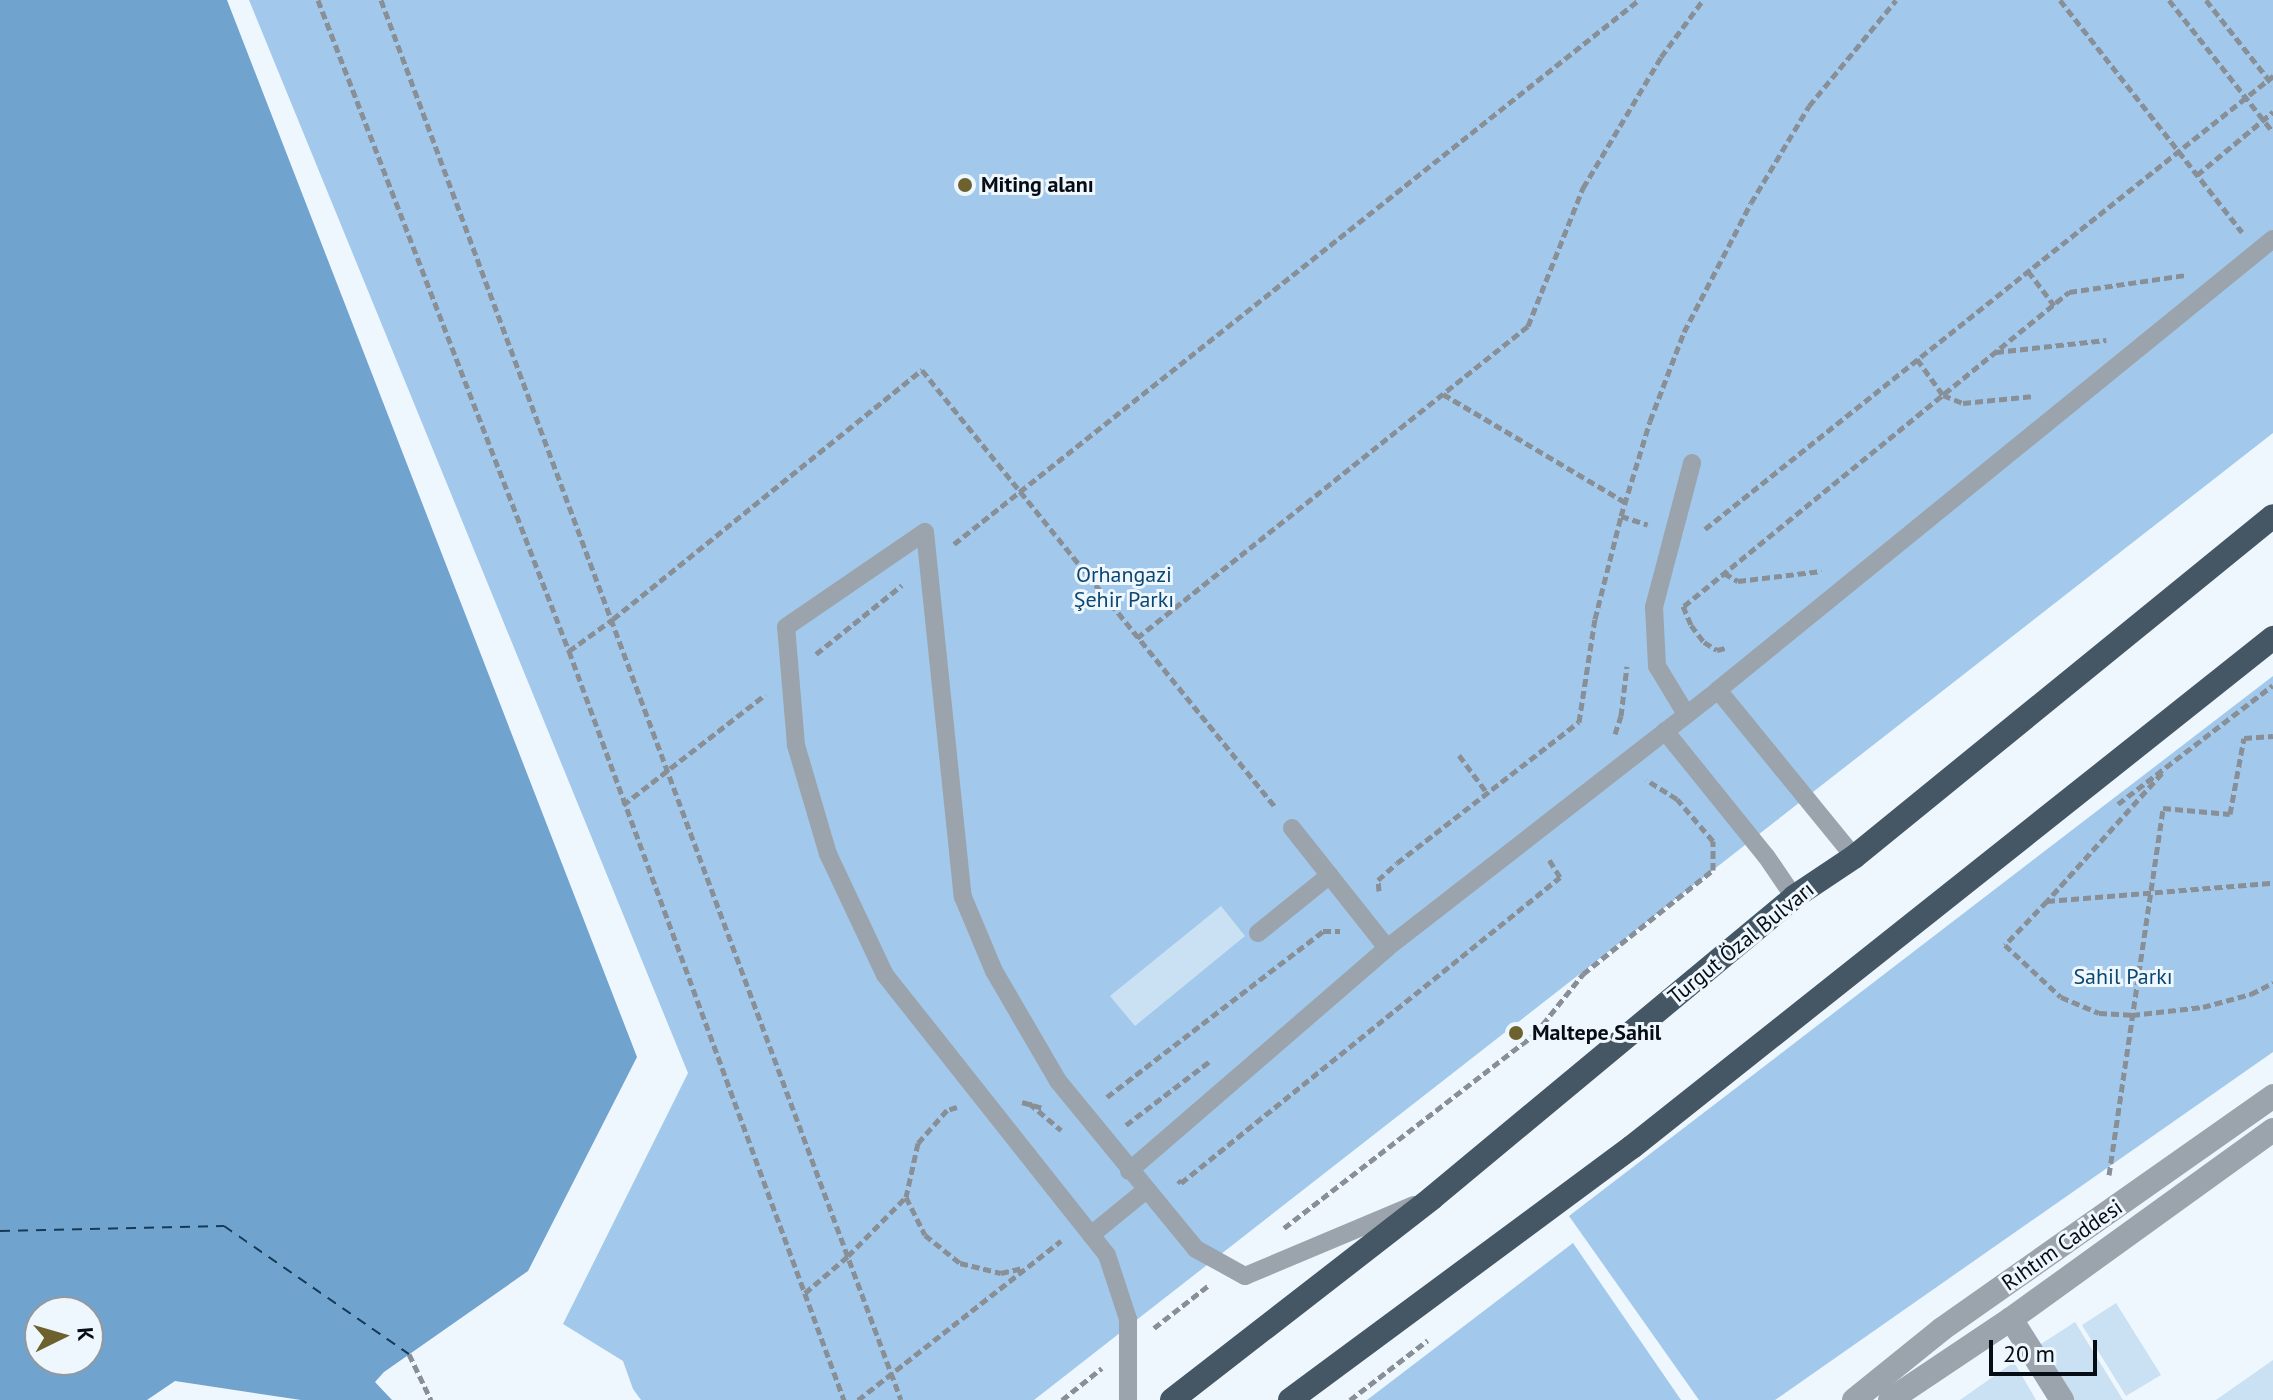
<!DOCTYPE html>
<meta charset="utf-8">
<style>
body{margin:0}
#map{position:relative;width:2273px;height:1400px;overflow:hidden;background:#eef6fe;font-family:"PT Sans",sans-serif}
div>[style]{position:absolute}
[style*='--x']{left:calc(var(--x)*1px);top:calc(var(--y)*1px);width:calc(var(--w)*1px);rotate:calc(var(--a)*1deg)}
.green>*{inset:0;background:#a2c9ec}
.water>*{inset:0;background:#71a3cf}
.ferry>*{height:2px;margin-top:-1px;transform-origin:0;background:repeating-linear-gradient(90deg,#143a58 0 10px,transparent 0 18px)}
.building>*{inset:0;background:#cae0f3}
.path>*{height:5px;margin-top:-2.5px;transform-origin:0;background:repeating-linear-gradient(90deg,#888f96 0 8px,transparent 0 12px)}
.service>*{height:18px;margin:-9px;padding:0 9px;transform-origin:9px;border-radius:9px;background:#9ba4ac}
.pedestrian>*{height:24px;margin:-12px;padding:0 12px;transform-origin:12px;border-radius:12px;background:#9ba4ac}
.tertiary>*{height:24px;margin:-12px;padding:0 12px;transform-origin:12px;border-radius:12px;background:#9ba4ac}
.trunk>*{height:24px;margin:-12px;padding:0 12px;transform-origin:12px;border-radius:12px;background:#455665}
.dots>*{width:22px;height:22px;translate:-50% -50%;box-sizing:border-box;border:4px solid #eef6fe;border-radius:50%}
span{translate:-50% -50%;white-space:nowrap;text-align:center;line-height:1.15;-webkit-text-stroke:6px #eef6fe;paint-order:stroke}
.poi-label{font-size:22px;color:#070d14;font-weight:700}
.left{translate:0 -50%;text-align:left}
.park-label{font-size:22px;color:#0c4771}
.street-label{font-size:22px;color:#070d14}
.north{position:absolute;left:24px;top:1296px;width:80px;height:80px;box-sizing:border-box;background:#eef6fe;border:2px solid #9299a0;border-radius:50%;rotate:85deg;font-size:22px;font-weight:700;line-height:32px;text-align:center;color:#070d14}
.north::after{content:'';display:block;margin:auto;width:28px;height:36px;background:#6d612e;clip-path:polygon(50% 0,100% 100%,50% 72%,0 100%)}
.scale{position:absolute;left:1989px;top:1340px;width:108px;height:36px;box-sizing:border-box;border:4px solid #070d14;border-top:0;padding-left:10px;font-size:24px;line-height:28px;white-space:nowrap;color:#070d14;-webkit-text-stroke:6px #eef6fe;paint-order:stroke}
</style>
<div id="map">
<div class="green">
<i style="clip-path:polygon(249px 0,2273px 0,2273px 433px,1034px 1400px,641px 1400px,633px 1389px,623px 1361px,563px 1324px,688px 1073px)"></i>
<i style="clip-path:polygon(2273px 676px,2273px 1052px,1775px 1400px,1699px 1400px,1569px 1216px)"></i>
<i style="clip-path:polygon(1573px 1243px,1681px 1400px,1367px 1400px)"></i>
</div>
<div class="water">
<i style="clip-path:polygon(evenodd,0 0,227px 0,637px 1057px,528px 1271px,384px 1372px,375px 1382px,392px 1400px,301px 1400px,175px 1381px,147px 1400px,0 1400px,0 0,40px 1312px,88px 1312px,88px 1360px,40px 1360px,40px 1312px)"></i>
</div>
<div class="ferry">
<i style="--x:0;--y:1231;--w:224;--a:-1.3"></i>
<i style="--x:224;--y:1226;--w:225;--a:34.7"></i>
</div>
<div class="building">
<i style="clip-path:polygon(1221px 906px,1245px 936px,1135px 1026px,1110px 996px)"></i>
<i style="clip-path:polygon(2116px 1303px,2161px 1375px,2126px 1396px,2082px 1325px)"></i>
<i style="clip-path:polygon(2075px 1322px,2123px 1400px,2072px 1400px,2038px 1346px)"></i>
<i style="clip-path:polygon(2273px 1360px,2273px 1400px,2216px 1400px)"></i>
<i style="clip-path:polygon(2014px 1362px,2036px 1400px,1960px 1400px)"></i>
</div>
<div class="path">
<i style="--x:318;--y:0;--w:698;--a:68.92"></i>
<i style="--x:569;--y:651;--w:798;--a:69.84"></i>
<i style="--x:381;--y:0;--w:1493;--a:69.62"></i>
<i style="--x:2060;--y:0;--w:295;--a:51.9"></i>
<i style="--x:2169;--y:0;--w:168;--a:51.8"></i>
<i style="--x:2206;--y:0;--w:108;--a:51.8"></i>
<i style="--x:2197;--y:175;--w:99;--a:-39.7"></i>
<i style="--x:2028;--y:271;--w:43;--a:52.6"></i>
<i style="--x:1996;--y:352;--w:111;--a:-6.2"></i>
<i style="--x:1917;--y:359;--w:44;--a:54.2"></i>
<i style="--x:1943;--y:395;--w:22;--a:22"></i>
<i style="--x:1963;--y:403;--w:71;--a:-5.6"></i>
<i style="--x:1443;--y:394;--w:212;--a:30.7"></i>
<i style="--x:1621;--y:516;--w:28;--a:18"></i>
<i style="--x:1705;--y:529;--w:727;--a:-38.57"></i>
<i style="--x:954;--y:544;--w:875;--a:-38.46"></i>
<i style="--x:1724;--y:573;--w:16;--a:30"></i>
<i style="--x:1738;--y:581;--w:84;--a:-6.9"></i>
<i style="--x:1683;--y:606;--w:21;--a:67"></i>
<i style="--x:1691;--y:625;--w:21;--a:53"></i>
<i style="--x:1704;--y:642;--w:15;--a:32"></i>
<i style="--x:1717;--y:650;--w:8;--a:-14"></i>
<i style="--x:1684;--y:606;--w:497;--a:-39.2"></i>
<i style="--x:2069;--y:292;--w:117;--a:-8.3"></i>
<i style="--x:1137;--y:638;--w:500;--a:-38.59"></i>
<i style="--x:1528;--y:326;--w:149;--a:-68.3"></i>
<i style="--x:1583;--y:188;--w:152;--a:-59.2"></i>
<i style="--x:1661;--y:57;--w:71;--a:-53.6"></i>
<i style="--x:569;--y:651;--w:54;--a:-36"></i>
<i style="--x:613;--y:619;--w:397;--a:-38.9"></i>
<i style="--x:922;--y:370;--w:563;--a:51.05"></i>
<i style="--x:816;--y:654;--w:110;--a:-38.7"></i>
<i style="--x:1615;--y:734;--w:19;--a:-72"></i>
<i style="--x:1621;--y:716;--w:50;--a:-83.2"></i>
<i style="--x:1459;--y:755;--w:47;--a:53.6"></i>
<i style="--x:2162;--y:773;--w:172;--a:131.9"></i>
<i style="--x:2047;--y:901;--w:227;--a:-4.6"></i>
<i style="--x:2118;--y:804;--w:195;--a:-37.5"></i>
<i style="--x:623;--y:805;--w:180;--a:-37.8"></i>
<i style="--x:1379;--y:891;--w:11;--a:-95"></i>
<i style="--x:1378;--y:880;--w:25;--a:-42"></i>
<i style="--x:1397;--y:863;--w:230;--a:-37.8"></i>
<i style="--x:1579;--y:722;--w:104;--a:-81.2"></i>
<i style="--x:1595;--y:619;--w:106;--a:-75.8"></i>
<i style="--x:1621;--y:516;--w:99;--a:-73"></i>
<i style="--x:1650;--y:421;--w:95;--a:-69.1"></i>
<i style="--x:1684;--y:332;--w:145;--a:-62.6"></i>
<i style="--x:1751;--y:203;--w:113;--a:-59.1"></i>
<i style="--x:1809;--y:106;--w:137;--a:-50.6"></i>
<i style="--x:2047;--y:901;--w:61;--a:133.7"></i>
<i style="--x:2005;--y:945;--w:76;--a:42.9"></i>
<i style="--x:2061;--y:997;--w:41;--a:22.8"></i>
<i style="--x:2099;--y:1013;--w:33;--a:3"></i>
<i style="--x:2132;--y:1015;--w:71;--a:-6.4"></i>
<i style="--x:2203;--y:1007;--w:50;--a:-15.2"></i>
<i style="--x:2251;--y:994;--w:25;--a:-27"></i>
<i style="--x:1107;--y:1097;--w:272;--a:-37.5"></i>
<i style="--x:1323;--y:931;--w:17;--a:0"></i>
<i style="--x:1022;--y:1102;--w:22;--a:16"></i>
<i style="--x:1029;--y:1103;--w:42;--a:40.2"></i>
<i style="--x:957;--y:1107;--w:10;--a:163"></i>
<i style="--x:947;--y:1110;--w:44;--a:131.3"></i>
<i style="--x:918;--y:1143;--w:55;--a:102.5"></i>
<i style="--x:906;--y:1197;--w:42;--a:63.4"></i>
<i style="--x:925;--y:1235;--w:45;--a:38.7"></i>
<i style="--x:960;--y:1263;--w:42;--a:13.7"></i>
<i style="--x:1001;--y:1273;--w:22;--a:-13"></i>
<i style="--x:1126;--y:1125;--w:106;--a:-37.3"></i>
<i style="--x:2109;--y:1175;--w:371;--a:-81.6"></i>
<i style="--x:2163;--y:808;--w:67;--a:5.1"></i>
<i style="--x:2230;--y:814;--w:77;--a:-79.6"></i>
<i style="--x:2244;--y:738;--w:29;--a:-4"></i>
<i style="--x:1178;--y:1180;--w:4;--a:45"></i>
<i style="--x:1181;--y:1183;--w:487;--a:-38.9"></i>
<i style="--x:1560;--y:877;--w:22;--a:-122"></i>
<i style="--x:1284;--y:1228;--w:317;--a:-37.7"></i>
<i style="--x:1535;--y:1034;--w:77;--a:-51.3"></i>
<i style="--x:1583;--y:974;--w:166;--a:-38.7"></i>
<i style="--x:1713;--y:870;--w:29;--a:-90"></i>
<i style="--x:1713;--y:841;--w:55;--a:-130.6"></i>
<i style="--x:1677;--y:799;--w:36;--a:-148"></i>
<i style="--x:805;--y:1293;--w:57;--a:-40.7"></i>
<i style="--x:848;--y:1256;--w:83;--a:-45.5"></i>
<i style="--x:1154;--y:1328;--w:70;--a:-38"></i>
<i style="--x:409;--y:1354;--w:51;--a:64.4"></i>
<i style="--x:858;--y:1400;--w:258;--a:-38.1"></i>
<i style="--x:1062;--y:1400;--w:51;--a:-38.7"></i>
<i style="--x:1350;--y:1400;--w:98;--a:-37.6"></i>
</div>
<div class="service">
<i style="--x:1718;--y:690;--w:215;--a:50.8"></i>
<i style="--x:1686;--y:714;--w:56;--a:-121.1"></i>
<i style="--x:1657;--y:666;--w:59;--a:-92.9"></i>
<i style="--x:1654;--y:607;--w:149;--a:-75.2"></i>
<i style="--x:1665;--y:731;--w:161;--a:51.1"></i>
<i style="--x:1766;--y:856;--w:50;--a:55.7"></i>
<i style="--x:1292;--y:828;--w:153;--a:51.6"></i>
<i style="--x:1258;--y:933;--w:92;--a:-38.9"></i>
<i style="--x:1129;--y:1171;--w:341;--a:-40.8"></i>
<i style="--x:1387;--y:948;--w:420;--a:-37.9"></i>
<i style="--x:1718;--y:690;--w:715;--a:-39.1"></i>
<i style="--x:1091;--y:1235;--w:71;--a:-39.3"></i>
<i style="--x:1128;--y:1400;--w:81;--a:-90"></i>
<i style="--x:1128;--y:1319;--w:67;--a:-108.2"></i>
<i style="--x:1107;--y:1255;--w:357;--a:-128.4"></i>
<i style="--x:885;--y:975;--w:134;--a:-115.2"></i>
<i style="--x:828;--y:854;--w:114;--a:-106.4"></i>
<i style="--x:796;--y:745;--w:118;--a:-94.8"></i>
<i style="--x:786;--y:627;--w:168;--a:-34.4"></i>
<i style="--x:925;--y:532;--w:367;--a:84.1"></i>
<i style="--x:963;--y:897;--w:80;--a:67.3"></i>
<i style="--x:994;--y:971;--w:127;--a:59.8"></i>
<i style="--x:1058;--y:1081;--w:217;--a:50.6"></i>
<i style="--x:1196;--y:1249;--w:56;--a:28.9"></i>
<i style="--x:1245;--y:1276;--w:183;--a:-22.8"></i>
</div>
<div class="pedestrian">
<i style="--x:2011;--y:1319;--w:96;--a:57.8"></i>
</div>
<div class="tertiary">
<i style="--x:1854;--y:1400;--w:113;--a:-38.9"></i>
<i style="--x:1942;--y:1329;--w:405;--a:-35.1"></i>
<i style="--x:1890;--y:1400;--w:146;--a:-33.8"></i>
<i style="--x:2011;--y:1319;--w:323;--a:-35.8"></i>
</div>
<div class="trunk">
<i style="--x:1172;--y:1400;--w:329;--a:-37.8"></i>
<i style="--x:1432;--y:1198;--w:471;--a:-39.7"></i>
<i style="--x:1794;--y:897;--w:72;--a:-33.7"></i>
<i style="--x:1854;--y:857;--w:540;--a:-39.14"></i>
<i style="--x:1290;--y:1400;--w:425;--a:-36.5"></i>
<i style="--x:1632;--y:1147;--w:819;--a:-38.45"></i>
</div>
<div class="dots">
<i style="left:965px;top:185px;background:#6d612e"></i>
<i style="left:1516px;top:1033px;background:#6d612e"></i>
</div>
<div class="poi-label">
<span class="left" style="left:981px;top:185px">Miting alanı</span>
<span class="left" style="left:1532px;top:1033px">Maltepe Sahil</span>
</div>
<div class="park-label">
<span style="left:1124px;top:587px">Orhangazi<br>Şehir Parkı</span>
<span style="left:2123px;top:977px">Sahil Parkı</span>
</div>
<div class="street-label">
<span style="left:1741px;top:943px;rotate:-39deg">Turgut Özal Bulvarı</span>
<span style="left:2062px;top:1245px;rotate:-35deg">Rıhtım Caddesi</span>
</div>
<div class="north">K</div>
<div class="scale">20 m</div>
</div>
